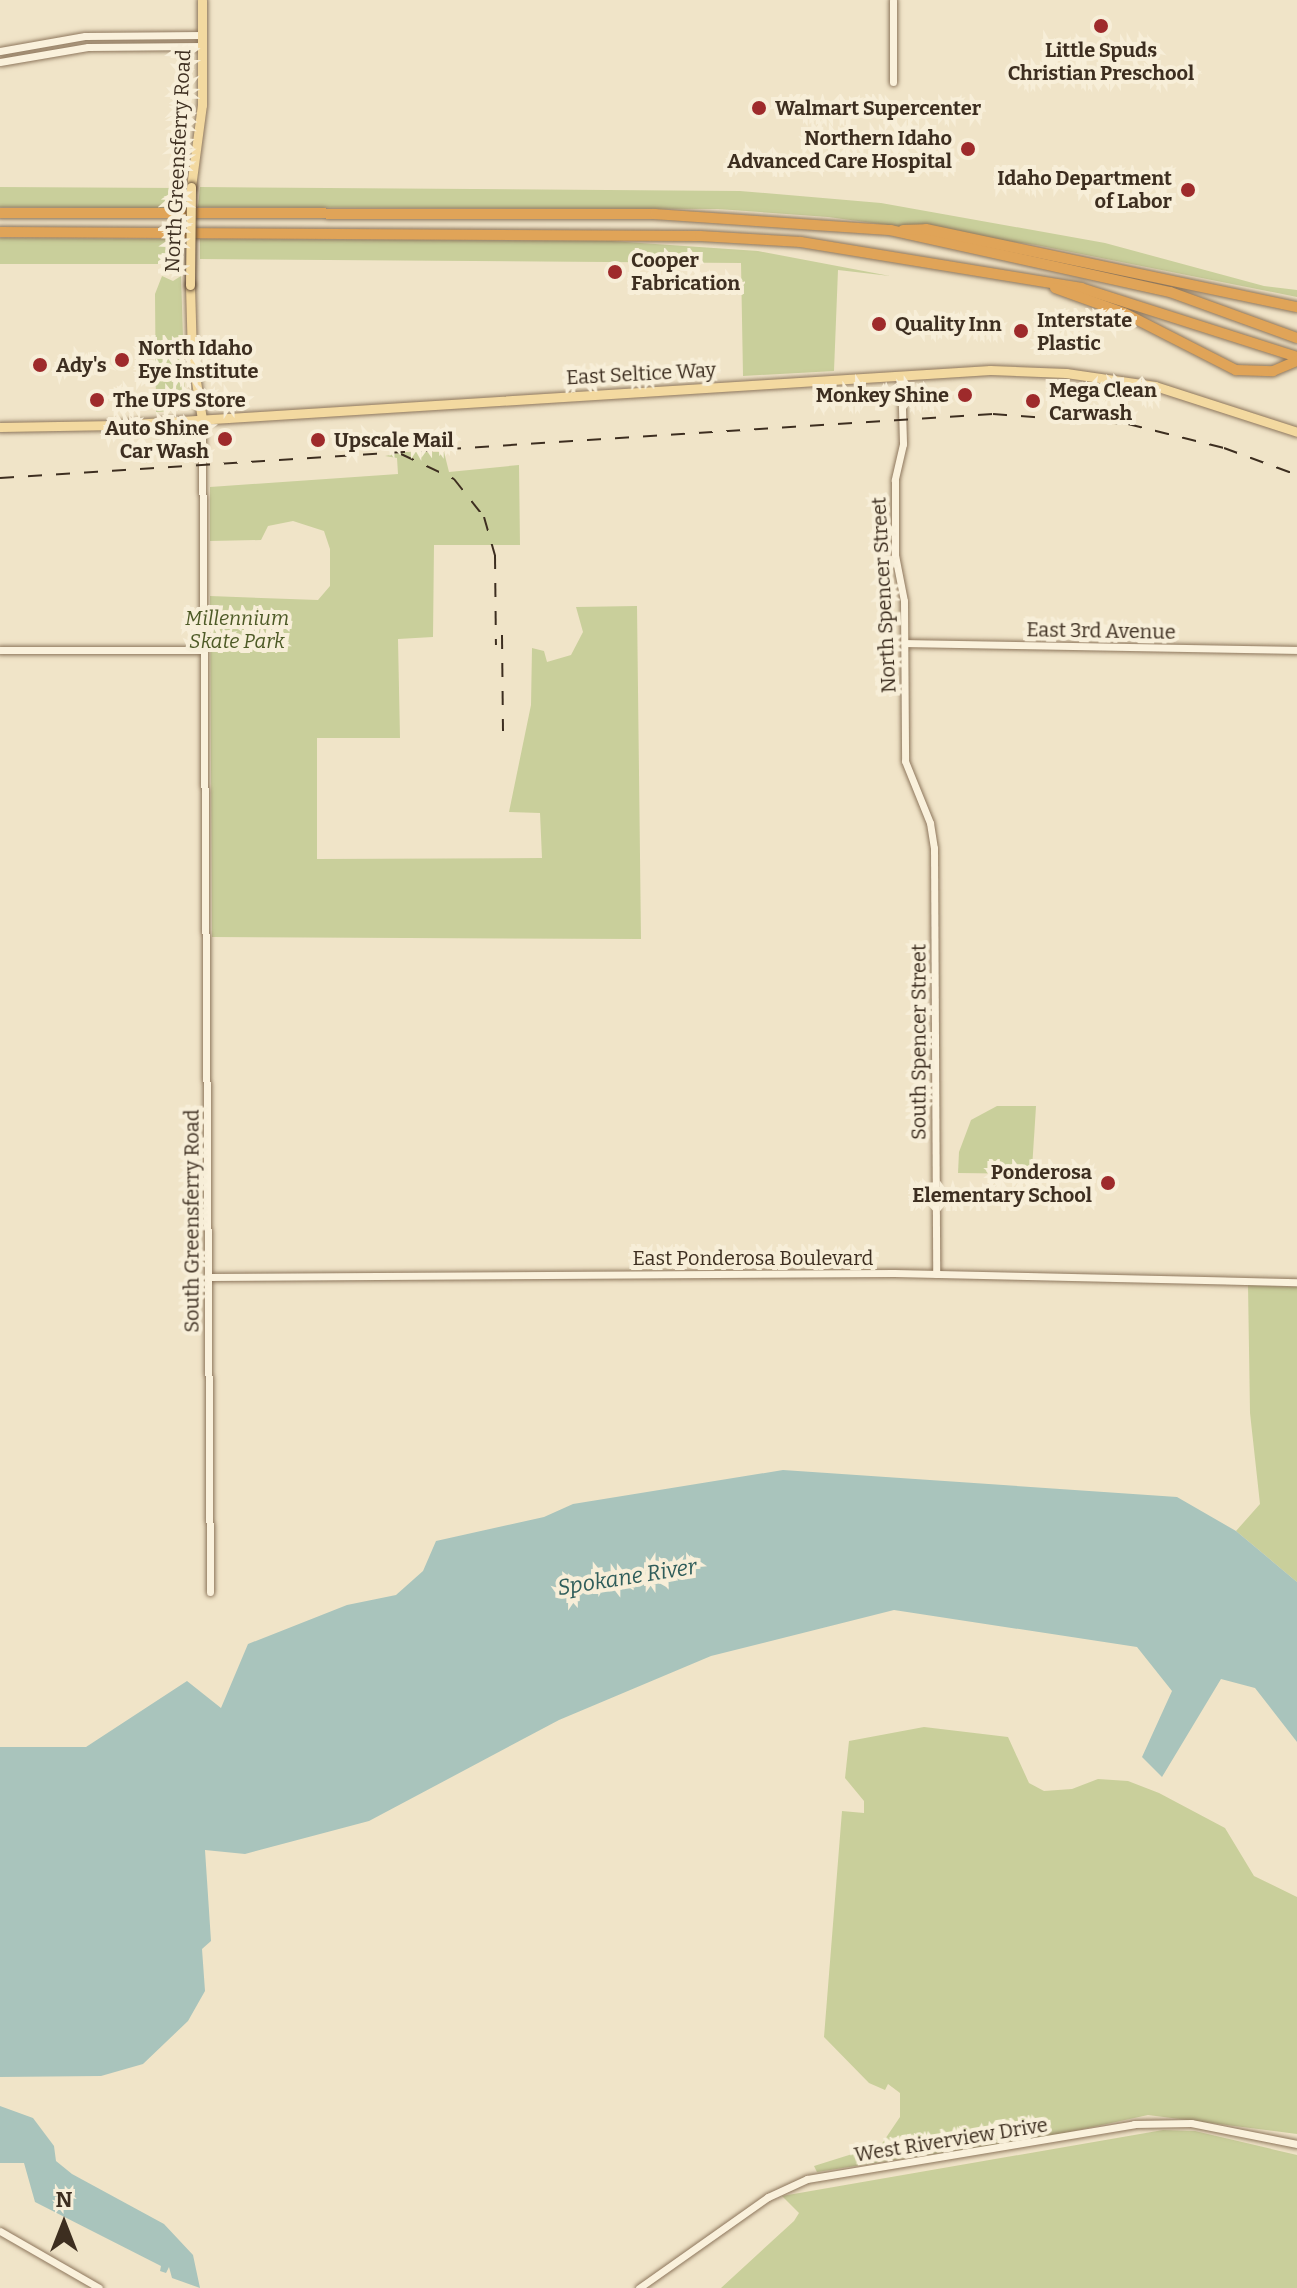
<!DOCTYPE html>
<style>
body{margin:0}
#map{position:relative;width:1297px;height:2288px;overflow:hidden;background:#f0e4c8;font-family:Bitter,serif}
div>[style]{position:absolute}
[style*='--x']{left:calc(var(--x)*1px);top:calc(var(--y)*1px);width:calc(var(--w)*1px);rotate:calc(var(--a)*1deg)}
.green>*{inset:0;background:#c9cf9b}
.water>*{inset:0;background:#a9c4bc}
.roads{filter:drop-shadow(0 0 2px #8d765c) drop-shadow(0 0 2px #8d765c)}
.minor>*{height:7px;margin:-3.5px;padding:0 3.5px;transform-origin:3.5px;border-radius:3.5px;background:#faf1dc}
.major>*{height:9px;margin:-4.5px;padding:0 4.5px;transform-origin:4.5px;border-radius:4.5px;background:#f3d9a0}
.highway>*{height:10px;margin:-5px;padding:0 5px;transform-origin:5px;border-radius:5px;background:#e0a458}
.rail>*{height:2px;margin-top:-1px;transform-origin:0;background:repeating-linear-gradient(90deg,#3d2e20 0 14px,transparent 0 28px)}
.bridges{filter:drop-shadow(0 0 2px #5b4430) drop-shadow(0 0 2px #5b4430)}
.major-bridge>*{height:9px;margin:-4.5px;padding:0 4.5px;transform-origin:4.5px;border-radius:4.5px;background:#f3d9a0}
.dots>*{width:22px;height:22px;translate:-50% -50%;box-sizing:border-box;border:4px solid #f7eed8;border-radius:50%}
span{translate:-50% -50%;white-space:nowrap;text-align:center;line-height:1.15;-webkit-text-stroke:8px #f7eed8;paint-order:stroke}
.poi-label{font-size:20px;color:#3d2e20;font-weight:700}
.left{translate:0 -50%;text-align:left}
.right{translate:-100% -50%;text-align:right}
.street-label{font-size:20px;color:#3d2e20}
.park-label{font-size:20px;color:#4d5a26;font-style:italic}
.water-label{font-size:22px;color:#2f5d5a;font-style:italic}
.north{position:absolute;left:24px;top:2184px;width:80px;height:80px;-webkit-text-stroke:6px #f7eed8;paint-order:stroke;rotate:0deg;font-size:22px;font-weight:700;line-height:32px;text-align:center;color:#3d2e20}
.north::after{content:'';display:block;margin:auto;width:28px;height:36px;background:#3d2e20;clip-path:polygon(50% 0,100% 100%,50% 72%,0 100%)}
</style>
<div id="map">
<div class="green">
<i style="clip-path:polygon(0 187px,178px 188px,177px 208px,0 207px)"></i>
<i style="clip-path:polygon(200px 187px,740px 191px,881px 203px,1105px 243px,1264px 286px,1297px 290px,1297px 297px,1036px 245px,828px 217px,718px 209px,198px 207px)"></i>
<i style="clip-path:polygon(0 238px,181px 239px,181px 264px,173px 260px,161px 264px,0 264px)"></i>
<i style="clip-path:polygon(200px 239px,611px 241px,758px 251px,890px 276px,838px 270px,834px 371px,743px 376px,741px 263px,200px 259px)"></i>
<i style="clip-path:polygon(162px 276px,173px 281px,181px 276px,185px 400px,174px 411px,156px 412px,155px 294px)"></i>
<i style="clip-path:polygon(404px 452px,444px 452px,449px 472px,519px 465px,520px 545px,434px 545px,433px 637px,398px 639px,400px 738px,317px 738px,317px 859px,542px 858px,540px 813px,509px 812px,531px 705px,532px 648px,544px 651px,547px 662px,571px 655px,583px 632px,576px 607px,637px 606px,641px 939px,212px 937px,210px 596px,318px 600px,330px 586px,330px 549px,324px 531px,293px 521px,268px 526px,261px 540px,210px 541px,210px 487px,398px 474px,397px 458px,385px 456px)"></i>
<i style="clip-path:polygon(997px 1106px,1036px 1106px,1032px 1169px,1027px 1174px,958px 1173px,959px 1152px,971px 1120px)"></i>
<i style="clip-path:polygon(1248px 1285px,1297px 1287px,1297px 1582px,1236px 1531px,1260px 1504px,1250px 1413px)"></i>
<i style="clip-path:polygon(924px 1727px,1008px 1737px,1029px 1783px,1044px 1791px,1072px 1789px,1098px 1779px,1128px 1781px,1159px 1793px,1225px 1828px,1254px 1876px,1297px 1897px,1297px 2134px,1148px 2115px,1056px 2135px,817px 2172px,814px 2166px,881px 2145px,900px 2117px,900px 2093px,888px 2084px,885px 2090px,869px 2083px,824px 2037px,842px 1811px,864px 1813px,864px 1801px,845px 1778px,849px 1741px)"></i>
<i style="clip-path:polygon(1163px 2130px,1195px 2131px,1297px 2155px,1297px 2288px,721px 2288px,794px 2221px,799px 2213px,782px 2196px)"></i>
</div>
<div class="water">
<i style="clip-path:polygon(783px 1470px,1177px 1497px,1236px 1531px,1297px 1582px,1297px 1742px,1255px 1688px,1221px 1679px,1162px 1777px,1142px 1757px,1172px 1691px,1137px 1647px,894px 1610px,711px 1656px,559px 1720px,369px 1821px,245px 1854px,205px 1850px,211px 1941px,202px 1949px,205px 1991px,188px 2021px,143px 2064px,101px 2076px,0 2077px,0 1747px,86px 1747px,187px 1681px,221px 1708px,248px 1644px,347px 1605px,396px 1595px,423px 1571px,436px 1541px,544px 1517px,573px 1504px)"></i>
<i style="clip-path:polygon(0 2106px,33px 2118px,54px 2146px,56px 2161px,72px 2174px,164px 2224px,193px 2255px,200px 2288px,172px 2278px,169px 2267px,166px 2273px,160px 2271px,161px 2266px,35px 2202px,24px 2163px,0 2163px)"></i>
</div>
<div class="roads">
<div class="minor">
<i style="--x:893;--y:0;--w:82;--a:90"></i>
<i style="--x:0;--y:51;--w:86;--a:-10"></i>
<i style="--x:85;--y:36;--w:117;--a:-0.5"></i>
<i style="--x:0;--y:62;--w:89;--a:-9.7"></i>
<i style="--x:88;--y:47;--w:114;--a:-0.5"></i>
<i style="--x:901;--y:375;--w:69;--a:88.3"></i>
<i style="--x:903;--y:444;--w:37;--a:103"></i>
<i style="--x:895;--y:480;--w:75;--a:90"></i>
<i style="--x:895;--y:555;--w:47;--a:78.9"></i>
<i style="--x:904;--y:601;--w:160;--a:89.6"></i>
<i style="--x:905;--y:761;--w:67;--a:68"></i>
<i style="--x:930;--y:823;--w:25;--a:81"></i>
<i style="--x:934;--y:848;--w:426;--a:89.7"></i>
<i style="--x:202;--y:419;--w:1173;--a:89.61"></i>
<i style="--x:905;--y:643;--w:392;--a:1"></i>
<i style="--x:0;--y:650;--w:204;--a:0"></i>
<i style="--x:209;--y:1277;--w:685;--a:-0.33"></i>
<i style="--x:894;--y:1273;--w:403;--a:1.3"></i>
<i style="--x:0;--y:2231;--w:114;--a:29.9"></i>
<i style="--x:639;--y:2288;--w:158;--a:-35.2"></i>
<i style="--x:768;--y:2197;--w:43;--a:-24.8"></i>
<i style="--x:807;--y:2179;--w:332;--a:-9.5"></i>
<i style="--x:1134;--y:2124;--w:57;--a:-1"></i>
<i style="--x:1191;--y:2123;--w:108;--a:11.2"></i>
</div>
<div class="major">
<i style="--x:191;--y:187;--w:83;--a:-82.4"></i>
<i style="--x:202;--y:105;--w:105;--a:-90"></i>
<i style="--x:190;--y:285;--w:71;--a:88.4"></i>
<i style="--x:192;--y:356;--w:64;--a:81"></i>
<i style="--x:0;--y:427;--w:117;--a:-1"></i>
<i style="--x:117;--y:425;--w:875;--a:-3.6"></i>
<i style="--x:990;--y:370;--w:76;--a:2.3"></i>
<i style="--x:1066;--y:373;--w:90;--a:8.3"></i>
<i style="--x:1155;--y:386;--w:149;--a:17.9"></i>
</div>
<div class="highway">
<i style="--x:0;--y:213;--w:655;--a:0.09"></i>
<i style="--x:655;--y:214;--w:236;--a:3.9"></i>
<i style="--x:890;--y:230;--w:287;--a:12.5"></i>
<i style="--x:1170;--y:292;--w:135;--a:19.9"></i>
<i style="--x:903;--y:230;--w:23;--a:-2"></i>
<i style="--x:926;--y:229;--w:379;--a:11.9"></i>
<i style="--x:0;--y:232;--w:700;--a:0.33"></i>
<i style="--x:700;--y:236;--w:101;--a:3.4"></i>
<i style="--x:801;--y:242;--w:284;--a:9.3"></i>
<i style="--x:1081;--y:288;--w:227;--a:17.7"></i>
<i style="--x:1055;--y:288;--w:73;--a:19.9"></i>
<i style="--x:1124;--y:313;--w:126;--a:27"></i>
<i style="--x:1236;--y:370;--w:37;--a:2"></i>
<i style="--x:1273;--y:371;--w:26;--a:-23"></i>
</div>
</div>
<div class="rail">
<i style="--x:401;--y:454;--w:59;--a:25.3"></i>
<i style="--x:454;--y:479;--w:48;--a:51.7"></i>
<i style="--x:484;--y:517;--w:40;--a:74"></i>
<i style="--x:495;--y:555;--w:90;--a:89.4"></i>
<i style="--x:0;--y:478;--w:995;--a:-3.69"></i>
<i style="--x:993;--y:414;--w:135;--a:4.2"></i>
<i style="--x:1128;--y:424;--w:99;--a:14"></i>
<i style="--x:1224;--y:448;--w:78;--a:20.3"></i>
<i style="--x:502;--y:635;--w:96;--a:89.4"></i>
</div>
<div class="bridges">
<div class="major-bridge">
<i style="--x:190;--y:285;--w:98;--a:-89.4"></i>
</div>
</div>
<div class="dots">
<i style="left:1101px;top:26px;background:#9e2a2b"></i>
<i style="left:759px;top:108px;background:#9e2a2b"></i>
<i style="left:968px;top:149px;background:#9e2a2b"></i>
<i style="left:1188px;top:190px;background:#9e2a2b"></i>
<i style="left:615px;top:272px;background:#9e2a2b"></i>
<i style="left:879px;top:324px;background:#9e2a2b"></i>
<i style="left:1021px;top:331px;background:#9e2a2b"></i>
<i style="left:122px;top:360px;background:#9e2a2b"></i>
<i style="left:40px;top:365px;background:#9e2a2b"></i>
<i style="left:965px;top:395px;background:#9e2a2b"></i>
<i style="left:97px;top:400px;background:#9e2a2b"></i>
<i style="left:1033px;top:401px;background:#9e2a2b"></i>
<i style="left:225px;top:439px;background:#9e2a2b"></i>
<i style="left:318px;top:440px;background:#9e2a2b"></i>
<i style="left:1108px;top:1183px;background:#9e2a2b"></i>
</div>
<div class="poi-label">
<span style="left:1101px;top:62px">Little Spuds<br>Christian Preschool</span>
<span class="left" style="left:775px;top:108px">Walmart Supercenter</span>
<span class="right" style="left:952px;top:150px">Northern Idaho<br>Advanced Care Hospital</span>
<span class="right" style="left:1172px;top:190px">Idaho Department<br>of Labor</span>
<span class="left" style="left:631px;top:272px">Cooper<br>Fabrication</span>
<span class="left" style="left:1037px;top:332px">Interstate<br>Plastic</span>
<span class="left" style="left:895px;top:324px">Quality Inn</span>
<span class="left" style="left:138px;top:360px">North Idaho<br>Eye Institute</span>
<span class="left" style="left:56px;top:365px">Ady's</span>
<span class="left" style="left:1049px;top:402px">Mega Clean<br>Carwash</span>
<span class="right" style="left:949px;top:395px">Monkey Shine</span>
<span class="left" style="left:113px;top:400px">The UPS Store</span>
<span class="right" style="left:209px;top:440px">Auto Shine<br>Car Wash</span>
<span class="left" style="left:334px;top:440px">Upscale Mail</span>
<span class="right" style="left:1092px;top:1184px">Ponderosa<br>Elementary School</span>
</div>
<div class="street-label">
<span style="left:178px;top:161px;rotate:-87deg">North Greensferry Road</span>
<span style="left:641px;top:374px;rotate:-3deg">East Seltice Way</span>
<span style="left:884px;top:595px;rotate:-93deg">North Spencer Street</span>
<span style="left:1101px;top:631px;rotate:1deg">East 3rd Avenue</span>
<span style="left:919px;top:1042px;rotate:-90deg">South Spencer Street</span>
<span style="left:192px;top:1221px;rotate:-90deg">South Greensferry Road</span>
<span style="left:753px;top:1258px">East Ponderosa Boulevard</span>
<span style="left:951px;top:2140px;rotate:-9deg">West Riverview Drive</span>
</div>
<div class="park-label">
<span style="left:237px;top:630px">Millennium<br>Skate Park</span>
</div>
<div class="water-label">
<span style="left:627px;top:1577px;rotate:-9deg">Spokane River</span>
</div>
<div class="north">N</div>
</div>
